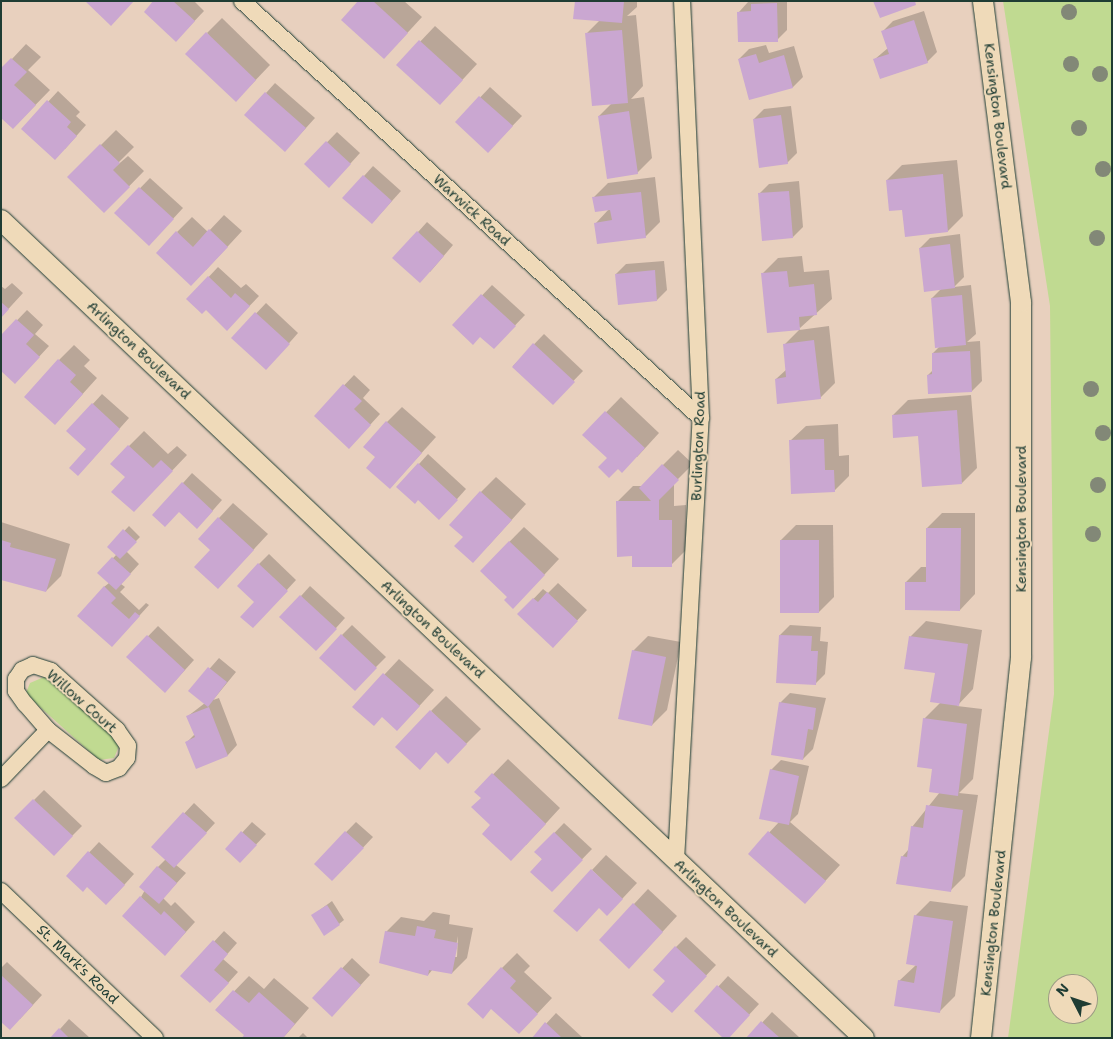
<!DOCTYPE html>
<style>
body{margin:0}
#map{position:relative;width:1113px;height:1039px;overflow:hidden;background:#e8d0be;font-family:"Shantell Sans",sans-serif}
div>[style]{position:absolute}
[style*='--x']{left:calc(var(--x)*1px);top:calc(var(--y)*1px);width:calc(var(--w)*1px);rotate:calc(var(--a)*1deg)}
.green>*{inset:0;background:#c0da91}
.shadow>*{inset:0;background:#0003}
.building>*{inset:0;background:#caa7d1}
.roads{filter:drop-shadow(0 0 1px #1f3d34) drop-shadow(0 0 1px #1f3d34)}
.minor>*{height:16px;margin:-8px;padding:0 8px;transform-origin:8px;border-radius:8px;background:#efdab9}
.tertiary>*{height:20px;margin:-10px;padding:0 10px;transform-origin:10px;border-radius:10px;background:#efdab9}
.trees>*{width:16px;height:16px;margin:-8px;border-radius:50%;background:#828877}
span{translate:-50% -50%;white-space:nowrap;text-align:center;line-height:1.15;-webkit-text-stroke:4px #efdab9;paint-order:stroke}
.street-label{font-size:14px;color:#1f3d34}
.frame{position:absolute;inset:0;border:2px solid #1f3d34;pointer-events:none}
.north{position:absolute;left:1048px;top:974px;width:50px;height:50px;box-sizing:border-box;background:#efdab9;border:1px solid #9c9b84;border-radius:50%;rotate:311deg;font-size:14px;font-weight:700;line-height:20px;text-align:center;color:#1f3d34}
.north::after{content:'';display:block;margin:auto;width:18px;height:22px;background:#1f3d34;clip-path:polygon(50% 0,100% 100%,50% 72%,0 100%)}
</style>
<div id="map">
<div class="green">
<i style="clip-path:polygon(evenodd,1003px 1px,1112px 1px,1112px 1038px,1008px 1038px,1054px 694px,1050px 306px,1003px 1px,1058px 984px,1088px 984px,1088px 1014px,1058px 1014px,1058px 984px)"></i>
<i style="clip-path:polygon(44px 677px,54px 680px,115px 739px,119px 746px,114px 758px,99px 760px,31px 699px,26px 693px,30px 683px)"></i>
</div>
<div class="shadow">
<i style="clip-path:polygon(155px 1px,194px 1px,204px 11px,186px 30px)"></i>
<i style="clip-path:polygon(359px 1px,404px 1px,422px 17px,399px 42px)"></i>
<i style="clip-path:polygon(576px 1px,637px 1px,637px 7px,627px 16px,636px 15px,643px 86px,631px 99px,644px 97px,652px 158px,637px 173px,599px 116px,612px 103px,586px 34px,600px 20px)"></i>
<i style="clip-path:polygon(787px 1px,787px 30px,777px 40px,739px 12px,748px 2px)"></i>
<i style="clip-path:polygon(924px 11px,937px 52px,927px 62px,875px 59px,888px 48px,883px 31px,893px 21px)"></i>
<i style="clip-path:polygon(222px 18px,270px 65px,250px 86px,207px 33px)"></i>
<i style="clip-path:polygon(435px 26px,477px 64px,454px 89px,398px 65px)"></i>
<i style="clip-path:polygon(26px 44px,41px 57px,28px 70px,50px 90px,13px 128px,12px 59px)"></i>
<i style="clip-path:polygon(766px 45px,769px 53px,794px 46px,803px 77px,793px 87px,750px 99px,739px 59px,749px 49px)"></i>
<i style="clip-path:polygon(275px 83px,315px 118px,295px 140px,266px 93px)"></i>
<i style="clip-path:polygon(490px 87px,522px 116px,498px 141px,457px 122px)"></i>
<i style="clip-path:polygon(58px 91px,80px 112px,76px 116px,86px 125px,65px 149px,23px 129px)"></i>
<i style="clip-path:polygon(791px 106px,797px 153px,787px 163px,754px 119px,764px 109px)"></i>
<i style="clip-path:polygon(116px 130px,134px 147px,107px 174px,128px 156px,144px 171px,104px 212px,69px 177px)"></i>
<i style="clip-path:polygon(337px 132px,360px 153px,339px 176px,306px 164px)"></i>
<i style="clip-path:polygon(957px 160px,963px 216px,948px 231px,903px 208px,887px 180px,902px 165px)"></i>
<i style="clip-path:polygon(373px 166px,401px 191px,372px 223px,364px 176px)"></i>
<i style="clip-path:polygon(655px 177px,660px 222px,645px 237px,596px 223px,609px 209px,593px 198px,608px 183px)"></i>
<i style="clip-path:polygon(150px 178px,183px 208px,159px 234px,116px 213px)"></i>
<i style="clip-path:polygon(799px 181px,803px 227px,793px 237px,759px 194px,769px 184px)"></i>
<i style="clip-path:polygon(224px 215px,242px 231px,206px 270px,177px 232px,192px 217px,208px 232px)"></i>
<i style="clip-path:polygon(427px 222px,453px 245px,430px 272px,418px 232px)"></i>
<i style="clip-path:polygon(960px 234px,964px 277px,954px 287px,971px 285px,976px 334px,967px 342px,980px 341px,982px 381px,972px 391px,928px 375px,933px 370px,933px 353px,940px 346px,932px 298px,942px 288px,920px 248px,930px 238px)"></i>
<i style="clip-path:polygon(802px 256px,804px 272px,829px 270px,832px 299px,800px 328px,763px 273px,778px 258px)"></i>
<i style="clip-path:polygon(664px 261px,667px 290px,657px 300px,616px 274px,626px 264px)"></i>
<i style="clip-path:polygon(218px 267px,241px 288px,246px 284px,259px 296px,237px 319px,188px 299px)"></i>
<i style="clip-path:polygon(12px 283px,23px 293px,1px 317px,1px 286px,5px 289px)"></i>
<i style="clip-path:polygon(492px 285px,525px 315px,503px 338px,481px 336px,454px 325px)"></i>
<i style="clip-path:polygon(266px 303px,298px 333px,276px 358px,233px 338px)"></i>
<i style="clip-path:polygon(27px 310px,43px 325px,35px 334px,49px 346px,25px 372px,1px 337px)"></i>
<i style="clip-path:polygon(829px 326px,835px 383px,820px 398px,776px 379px,787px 369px,784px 345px,799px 330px)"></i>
<i style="clip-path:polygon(544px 334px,583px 371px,552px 403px,513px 366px)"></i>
<i style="clip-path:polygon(74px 345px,90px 360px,84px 366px,97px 378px,70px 408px,59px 360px)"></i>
<i style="clip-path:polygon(354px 375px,370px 390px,363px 398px,380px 414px,359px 437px,315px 416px)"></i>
<i style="clip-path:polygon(102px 394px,129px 418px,88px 464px,88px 449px,68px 431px)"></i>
<i style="clip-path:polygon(971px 395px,977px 468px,962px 483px,920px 435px,893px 415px,908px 400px)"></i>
<i style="clip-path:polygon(621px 397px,659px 433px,637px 457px,609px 458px,584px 435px)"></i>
<i style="clip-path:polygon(402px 407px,436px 437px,390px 488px,377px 457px,387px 422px)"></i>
<i style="clip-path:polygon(838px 424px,839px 456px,849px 455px,849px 476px,834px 491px,790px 441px,806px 426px)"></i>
<i style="clip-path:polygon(144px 431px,168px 454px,177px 446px,187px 455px,148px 496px,126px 477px,129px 446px)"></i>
<i style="clip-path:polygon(678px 450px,693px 464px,674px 483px,674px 506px,686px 505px,686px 550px,671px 565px,633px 555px,618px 501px,633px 486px,642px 486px)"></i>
<i style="clip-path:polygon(428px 454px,466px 489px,449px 508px,418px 499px,419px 464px)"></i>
<i style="clip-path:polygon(192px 473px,222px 500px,207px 517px,179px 510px,183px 483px)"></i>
<i style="clip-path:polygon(496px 477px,526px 504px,488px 546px,464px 537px,481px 492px)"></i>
<i style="clip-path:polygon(233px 503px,268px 534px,218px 588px,212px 550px,219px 518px)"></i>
<i style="clip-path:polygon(942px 513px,975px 513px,975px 594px,960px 610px,906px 582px,921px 567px,927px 567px,927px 528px)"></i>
<i style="clip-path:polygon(1px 522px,70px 544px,61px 576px,46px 591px,1px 568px)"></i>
<i style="clip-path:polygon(796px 525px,833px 525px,834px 597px,819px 612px,781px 540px)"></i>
<i style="clip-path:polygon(129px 526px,140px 537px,126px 551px,139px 564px,121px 584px,125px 587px,120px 592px,139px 610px,146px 603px,149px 605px,122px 635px,104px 587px,109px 583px,99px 573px,117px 554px,109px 547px)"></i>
<i style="clip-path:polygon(524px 527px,559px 559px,528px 592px,509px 597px,481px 571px)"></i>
<i style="clip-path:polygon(269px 554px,296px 580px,262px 617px,259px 564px)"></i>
<i style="clip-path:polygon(558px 583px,587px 610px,553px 646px,519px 614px,543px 589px,548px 593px)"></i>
<i style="clip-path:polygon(310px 586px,345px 618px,326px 639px,301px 596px)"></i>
<i style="clip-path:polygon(926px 621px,982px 630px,973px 689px,957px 706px,982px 709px,973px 779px,959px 793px,978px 795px,965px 876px,950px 891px,902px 857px,909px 849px,912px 827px,940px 792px,924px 719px,941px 702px,936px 672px,906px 668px,911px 636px)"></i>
<i style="clip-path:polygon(352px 625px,386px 657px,364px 679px,342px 635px)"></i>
<i style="clip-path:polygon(790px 625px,821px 627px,820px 641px,828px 642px,825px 674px,815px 684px,780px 635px)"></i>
<i style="clip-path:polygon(158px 626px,194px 660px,175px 681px,128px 657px)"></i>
<i style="clip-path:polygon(648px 636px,681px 642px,667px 710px,652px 725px,633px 651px)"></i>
<i style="clip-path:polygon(219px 658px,236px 672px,213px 700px,219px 698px,237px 745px,228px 755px,197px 767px,187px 742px,195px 734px,188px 716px,205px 703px,190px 691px)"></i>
<i style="clip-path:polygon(399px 659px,434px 690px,412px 714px,382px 716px,354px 707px)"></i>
<i style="clip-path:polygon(790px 693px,826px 698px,813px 749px,803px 759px,780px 703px)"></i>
<i style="clip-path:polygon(446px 696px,481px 729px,463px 747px,431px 711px)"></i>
<i style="clip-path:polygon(508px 759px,560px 808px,526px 845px,492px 825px,482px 798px,476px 792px)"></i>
<i style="clip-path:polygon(781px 760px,809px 766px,798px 814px,790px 822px,840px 865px,805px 903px,749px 854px,779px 822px,771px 770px)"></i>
<i style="clip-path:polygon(44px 790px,82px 826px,64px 844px,34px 800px)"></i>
<i style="clip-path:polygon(194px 803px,215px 823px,176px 865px,186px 873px,163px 898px,171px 906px,175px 902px,195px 922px,175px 944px,141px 897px,158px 867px,166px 859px,153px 847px)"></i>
<i style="clip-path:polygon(252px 822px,266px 834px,250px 851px,227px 849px)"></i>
<i style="clip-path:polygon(356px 822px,373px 837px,342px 870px,315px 864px)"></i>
<i style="clip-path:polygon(564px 823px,592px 849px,561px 881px,536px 852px)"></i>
<i style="clip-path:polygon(99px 842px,134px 874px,116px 894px,67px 876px)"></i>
<i style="clip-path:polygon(606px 855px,637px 883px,622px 899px,592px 870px)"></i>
<i style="clip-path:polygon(648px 889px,677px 916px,644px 952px,634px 904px)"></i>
<i style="clip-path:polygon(332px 901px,344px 920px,339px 924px,313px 915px)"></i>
<i style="clip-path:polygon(930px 901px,968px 906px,955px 996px,940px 1011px,899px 981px,916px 965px,915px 916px)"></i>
<i style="clip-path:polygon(evenodd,433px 912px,450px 915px,449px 924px,473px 928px,467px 958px,452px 973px,433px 969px,428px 975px,386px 932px,401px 917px,424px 921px,433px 912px,458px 936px,457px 957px,454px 957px,458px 936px)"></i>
<i style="clip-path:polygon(224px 931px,237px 943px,223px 959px,238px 972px,220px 992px,182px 976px)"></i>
<i style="clip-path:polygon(686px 937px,716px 965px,681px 1002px,667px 981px,676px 947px)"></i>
<i style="clip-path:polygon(517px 953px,530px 966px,524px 972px,552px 998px,519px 1033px,502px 968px)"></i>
<i style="clip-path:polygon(352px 958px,370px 975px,342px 1005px,314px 998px)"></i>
<i style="clip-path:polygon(7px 962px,42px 995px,20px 1019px,1px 1020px,1px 968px)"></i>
<i style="clip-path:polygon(249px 976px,264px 989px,274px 978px,309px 1008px,283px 1038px,246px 1035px,217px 1009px)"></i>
<i style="clip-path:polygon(728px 976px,759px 1004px,736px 1029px,696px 1011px)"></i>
<i style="clip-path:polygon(772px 1012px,800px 1038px,748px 1038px)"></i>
<i style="clip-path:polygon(556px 1013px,583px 1038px,533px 1038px)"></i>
<i style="clip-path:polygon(69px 1019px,90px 1038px,52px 1038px)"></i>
<i style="clip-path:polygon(303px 1033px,308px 1038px,298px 1038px)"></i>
</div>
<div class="building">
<i style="clip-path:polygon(85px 1px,134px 1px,111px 26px)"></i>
<i style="clip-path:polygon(153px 1px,173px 1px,195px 21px,176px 42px,144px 12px)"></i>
<i style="clip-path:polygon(358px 1px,373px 1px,408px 33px,384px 59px,341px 20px)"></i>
<i style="clip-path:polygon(575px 1px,624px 1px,622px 23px,573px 19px)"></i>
<i style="clip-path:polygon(873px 1px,915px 1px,916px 5px,880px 18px)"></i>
<i style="clip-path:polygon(777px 3px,778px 42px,738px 42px,737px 12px,751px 11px,751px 4px)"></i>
<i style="clip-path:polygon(914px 20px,928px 63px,880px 79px,873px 59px,889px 54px,881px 31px)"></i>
<i style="clip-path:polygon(622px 30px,628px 103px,592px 106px,585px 33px)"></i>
<i style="clip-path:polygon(206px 32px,256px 80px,236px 102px,185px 54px)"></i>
<i style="clip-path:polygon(419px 40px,463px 80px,440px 105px,396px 65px)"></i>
<i style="clip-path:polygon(756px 54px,759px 63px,784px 55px,793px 88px,749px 100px,738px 59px)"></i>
<i style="clip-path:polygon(11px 58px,27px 72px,14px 85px,36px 105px,13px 129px,1px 118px,1px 68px)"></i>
<i style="clip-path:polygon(265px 92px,306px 128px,285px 152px,244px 115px)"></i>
<i style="clip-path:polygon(479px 96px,513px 126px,488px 153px,455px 122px)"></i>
<i style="clip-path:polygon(47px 100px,71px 122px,67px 127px,77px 136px,55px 160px,21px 129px)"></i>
<i style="clip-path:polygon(629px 111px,638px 174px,607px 179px,598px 116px)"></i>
<i style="clip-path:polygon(781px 115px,788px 164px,759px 168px,753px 119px)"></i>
<i style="clip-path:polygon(326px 141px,351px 164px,329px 188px,304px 164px)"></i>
<i style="clip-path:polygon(100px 144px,120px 163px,113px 170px,130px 187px,104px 213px,67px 177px)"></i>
<i style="clip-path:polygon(943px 174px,948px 232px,905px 237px,902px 210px,889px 211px,886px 180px)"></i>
<i style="clip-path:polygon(363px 175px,392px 201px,372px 224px,342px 198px)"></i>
<i style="clip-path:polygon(139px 187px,174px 219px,149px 246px,114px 213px)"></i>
<i style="clip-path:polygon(789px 191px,793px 238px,762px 241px,758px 193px)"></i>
<i style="clip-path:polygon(641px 192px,646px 238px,597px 244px,594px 223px,612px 220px,610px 210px,595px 212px,592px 197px)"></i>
<i style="clip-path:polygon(209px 229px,228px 247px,191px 286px,156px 253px,176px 231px,193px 247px)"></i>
<i style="clip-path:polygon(417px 231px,444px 256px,420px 283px,392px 258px)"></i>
<i style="clip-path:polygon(950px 244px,955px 288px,924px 292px,919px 248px)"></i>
<i style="clip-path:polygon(655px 270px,657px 301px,618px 305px,615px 274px)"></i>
<i style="clip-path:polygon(787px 271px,789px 287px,814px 284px,817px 315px,799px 317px,800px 330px,767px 333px,761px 273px)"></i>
<i style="clip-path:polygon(208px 276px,231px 298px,235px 293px,250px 306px,227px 331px,206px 310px,202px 314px,186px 299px)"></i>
<i style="clip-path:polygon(481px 294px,516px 326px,494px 349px,480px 337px,473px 345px,452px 325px)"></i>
<i style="clip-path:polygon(962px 295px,966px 345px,935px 348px,931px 298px)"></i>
<i style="clip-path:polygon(1px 302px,9px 309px,1px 318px)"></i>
<i style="clip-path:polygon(255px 312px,290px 344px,266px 370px,231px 338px)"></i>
<i style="clip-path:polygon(16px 319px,34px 335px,26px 344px,40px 357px,15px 384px,1px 371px,1px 335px)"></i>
<i style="clip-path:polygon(814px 340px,821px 399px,777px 404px,775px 379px,786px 377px,783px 344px)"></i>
<i style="clip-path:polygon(533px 343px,575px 382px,553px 405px,512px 367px)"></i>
<i style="clip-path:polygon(970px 351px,972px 392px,928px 394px,927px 375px,932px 374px,932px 353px)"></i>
<i style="clip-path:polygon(58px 359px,76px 375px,70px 382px,83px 394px,55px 425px,24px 397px)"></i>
<i style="clip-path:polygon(343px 384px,362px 401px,354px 409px,371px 425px,349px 449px,314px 416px)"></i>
<i style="clip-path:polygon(92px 403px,120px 429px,78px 476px,69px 468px,86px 449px,66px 431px)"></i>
<i style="clip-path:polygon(957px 410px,962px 484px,922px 487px,918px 436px,893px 438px,892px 415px)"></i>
<i style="clip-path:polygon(605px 411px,645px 448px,622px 473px,618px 469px,609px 478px,598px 467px,607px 458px,582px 435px)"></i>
<i style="clip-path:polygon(386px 421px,422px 453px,390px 489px,366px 468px,375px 457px,363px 447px)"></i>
<i style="clip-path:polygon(824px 439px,825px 470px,834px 470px,835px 492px,791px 494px,789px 440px)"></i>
<i style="clip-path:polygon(128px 445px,153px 468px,161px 460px,173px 471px,134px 512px,111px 492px,125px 477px,110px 464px)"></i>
<i style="clip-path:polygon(418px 463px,458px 500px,439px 520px,418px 500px,415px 504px,396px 487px)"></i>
<i style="clip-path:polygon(662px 464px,679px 480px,659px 500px,659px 520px,672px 520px,672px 567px,632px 567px,632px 556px,617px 557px,616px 501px,651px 501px,639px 488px)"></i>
<i style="clip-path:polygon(182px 482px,213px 511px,197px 529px,179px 512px,165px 527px,152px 515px)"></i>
<i style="clip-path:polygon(480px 491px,512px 520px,473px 563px,454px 546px,463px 537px,449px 525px)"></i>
<i style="clip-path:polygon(218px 517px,254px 550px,218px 589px,194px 567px,210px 550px,198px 539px)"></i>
<i style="clip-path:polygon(926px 528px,961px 528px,960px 611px,905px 610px,905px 582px,926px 582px)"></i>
<i style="clip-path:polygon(123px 529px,137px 542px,120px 559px,107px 547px)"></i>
<i style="clip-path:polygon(1px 540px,11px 543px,10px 547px,56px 559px,46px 592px,1px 580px)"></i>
<i style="clip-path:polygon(780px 540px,819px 540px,819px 613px,780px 613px)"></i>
<i style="clip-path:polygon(509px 541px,545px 575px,513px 609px,504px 600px,507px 597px,480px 571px)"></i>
<i style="clip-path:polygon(112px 557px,131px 574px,116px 590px,97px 573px)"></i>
<i style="clip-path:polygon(258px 563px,288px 591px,253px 628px,240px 617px,254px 602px,237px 586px)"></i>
<i style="clip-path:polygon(104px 586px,116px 598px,111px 603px,129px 619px,135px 612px,140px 616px,112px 647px,77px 616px)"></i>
<i style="clip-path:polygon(547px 592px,578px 621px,553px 648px,517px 614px,533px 598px,538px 602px)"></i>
<i style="clip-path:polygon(300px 595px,337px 629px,316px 651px,279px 617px)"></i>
<i style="clip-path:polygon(341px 634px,377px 668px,355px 691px,319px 658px)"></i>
<i style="clip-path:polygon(147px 635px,185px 670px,165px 693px,126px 657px)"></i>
<i style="clip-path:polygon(779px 635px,812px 636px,811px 651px,818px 651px,816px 685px,776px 683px)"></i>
<i style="clip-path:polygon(909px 636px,968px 644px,959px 706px,930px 702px,935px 673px,904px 669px)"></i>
<i style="clip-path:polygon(632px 650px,666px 657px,652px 726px,618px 719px)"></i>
<i style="clip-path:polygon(208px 667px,227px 682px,208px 707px,188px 691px)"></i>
<i style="clip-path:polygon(383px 673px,420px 706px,397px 731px,382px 717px,374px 726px,352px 707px)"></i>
<i style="clip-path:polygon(779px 702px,816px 708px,813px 730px,808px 729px,803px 760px,771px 755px)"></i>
<i style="clip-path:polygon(209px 707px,228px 756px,196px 769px,185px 742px,195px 737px,186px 716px)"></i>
<i style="clip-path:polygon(430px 710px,467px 744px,448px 764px,436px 752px,420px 770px,395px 747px)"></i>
<i style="clip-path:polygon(923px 718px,967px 724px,958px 796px,929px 792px,932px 769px,917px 767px)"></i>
<i style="clip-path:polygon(770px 769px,799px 776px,789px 825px,759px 819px)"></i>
<i style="clip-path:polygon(492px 773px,546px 824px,511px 861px,482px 834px,490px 825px,471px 807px,481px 798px,474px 792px)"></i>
<i style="clip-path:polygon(33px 799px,73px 836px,54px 856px,14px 818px)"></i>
<i style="clip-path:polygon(926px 805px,963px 810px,951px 892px,896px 884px,901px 856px,907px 857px,911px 826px,923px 828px)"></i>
<i style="clip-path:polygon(183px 812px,207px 833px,174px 868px,151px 847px)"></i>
<i style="clip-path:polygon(241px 831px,257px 845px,240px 863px,225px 849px)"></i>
<i style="clip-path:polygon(345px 831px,364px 848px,332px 881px,314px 864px)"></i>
<i style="clip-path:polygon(768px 831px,826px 881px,805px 904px,748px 854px)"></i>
<i style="clip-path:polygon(554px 832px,583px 860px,552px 892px,530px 872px,542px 859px,534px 852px)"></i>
<i style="clip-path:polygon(88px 851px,125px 885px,106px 905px,87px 887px,83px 892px,66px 876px)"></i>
<i style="clip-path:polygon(157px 866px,177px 883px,159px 904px,139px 887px)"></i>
<i style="clip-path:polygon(591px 869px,623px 899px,607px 916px,599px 908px,577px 932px,553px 911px)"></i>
<i style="clip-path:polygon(140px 896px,161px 915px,164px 911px,186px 932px,165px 956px,122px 916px)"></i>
<i style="clip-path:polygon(633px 903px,663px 932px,629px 969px,599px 940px)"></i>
<i style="clip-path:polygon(327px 905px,340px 925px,324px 936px,311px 915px)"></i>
<i style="clip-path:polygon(914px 915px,953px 921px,940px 1013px,894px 1006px,898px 980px,914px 983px,917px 966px,906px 964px)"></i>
<i style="clip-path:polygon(417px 926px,436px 930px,434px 938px,458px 943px,452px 974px,429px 970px,428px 976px,379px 963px,385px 931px,415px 936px)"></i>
<i style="clip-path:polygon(213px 940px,228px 954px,214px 970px,229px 983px,210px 1003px,180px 976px)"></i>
<i style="clip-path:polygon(675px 946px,707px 976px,672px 1013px,652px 995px,665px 981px,653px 970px)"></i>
<i style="clip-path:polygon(341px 967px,361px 985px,332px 1017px,312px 998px)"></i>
<i style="clip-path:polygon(501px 967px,516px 981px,510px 988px,538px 1014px,519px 1034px,491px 1009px,483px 1019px,467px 1004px)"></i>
<i style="clip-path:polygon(1px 975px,33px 1005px,10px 1030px,1px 1022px)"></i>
<i style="clip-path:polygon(717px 985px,750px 1015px,729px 1038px,723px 1038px,694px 1011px)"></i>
<i style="clip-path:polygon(233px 990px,249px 1003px,259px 992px,295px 1024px,283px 1038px,242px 1038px,244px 1035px,215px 1010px)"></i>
<i style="clip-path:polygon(761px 1021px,780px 1038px,746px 1038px)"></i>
<i style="clip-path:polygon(545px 1022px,562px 1038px,532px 1038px)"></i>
<i style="clip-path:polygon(59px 1028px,69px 1038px,50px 1038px)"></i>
</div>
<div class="roads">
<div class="minor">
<i style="--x:242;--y:1;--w:620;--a:42.26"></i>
<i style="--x:33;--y:665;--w:19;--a:18"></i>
<i style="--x:51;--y:671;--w:89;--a:41.8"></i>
<i style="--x:117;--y:730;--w:19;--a:55"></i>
<i style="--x:128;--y:746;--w:12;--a:95"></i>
<i style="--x:127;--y:758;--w:13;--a:129"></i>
<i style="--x:119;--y:768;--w:14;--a:159"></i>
<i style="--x:106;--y:773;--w:14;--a:-150"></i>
<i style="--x:94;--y:766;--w:58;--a:-142"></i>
<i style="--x:48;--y:730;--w:35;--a:-131"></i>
<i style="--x:25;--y:704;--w:16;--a:-125"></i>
<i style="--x:16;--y:691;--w:12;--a:-90"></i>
<i style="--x:16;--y:679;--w:11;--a:-56"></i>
<i style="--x:22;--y:670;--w:12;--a:-24"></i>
<i style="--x:1;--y:779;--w:68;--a:-46.2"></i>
<i style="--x:676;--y:860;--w:443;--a:-86.8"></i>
<i style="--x:701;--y:418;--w:417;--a:-92.6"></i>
<i style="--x:1;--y:891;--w:213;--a:43.7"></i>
</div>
<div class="tertiary">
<i style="--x:1;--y:220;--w:1189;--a:43.47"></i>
<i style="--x:981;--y:1038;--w:382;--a:-84"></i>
<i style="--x:1021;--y:658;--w:356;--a:-90"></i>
<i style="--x:1021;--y:302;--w:303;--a:-97.2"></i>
</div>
</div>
<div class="trees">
<i style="left:1069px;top:12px"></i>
<i style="left:1071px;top:64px"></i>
<i style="left:1100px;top:74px"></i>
<i style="left:1079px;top:128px"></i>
<i style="left:1103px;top:169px"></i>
<i style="left:1097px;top:238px"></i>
<i style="left:1091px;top:389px"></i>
<i style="left:1103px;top:433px"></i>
<i style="left:1098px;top:485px"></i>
<i style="left:1093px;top:534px"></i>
</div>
<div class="street-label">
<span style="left:998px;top:116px;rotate:83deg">Kensington Boulevard</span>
<span style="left:472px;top:210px;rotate:42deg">Warwick Road</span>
<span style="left:139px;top:350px;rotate:43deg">Arlington Boulevard</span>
<span style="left:698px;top:446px;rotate:-88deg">Burlington Road</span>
<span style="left:1021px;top:519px;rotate:-90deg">Kensington Boulevard</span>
<span style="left:433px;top:629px;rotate:43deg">Arlington Boulevard</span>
<span style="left:82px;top:701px;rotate:41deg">Willow Court</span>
<span style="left:726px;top:908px;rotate:43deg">Arlington Boulevard</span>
<span style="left:993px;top:923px;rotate:-84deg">Kensington Boulevard</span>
<span style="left:78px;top:964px;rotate:44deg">St. Mark's Road</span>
</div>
<div class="frame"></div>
<div class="north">N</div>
</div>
